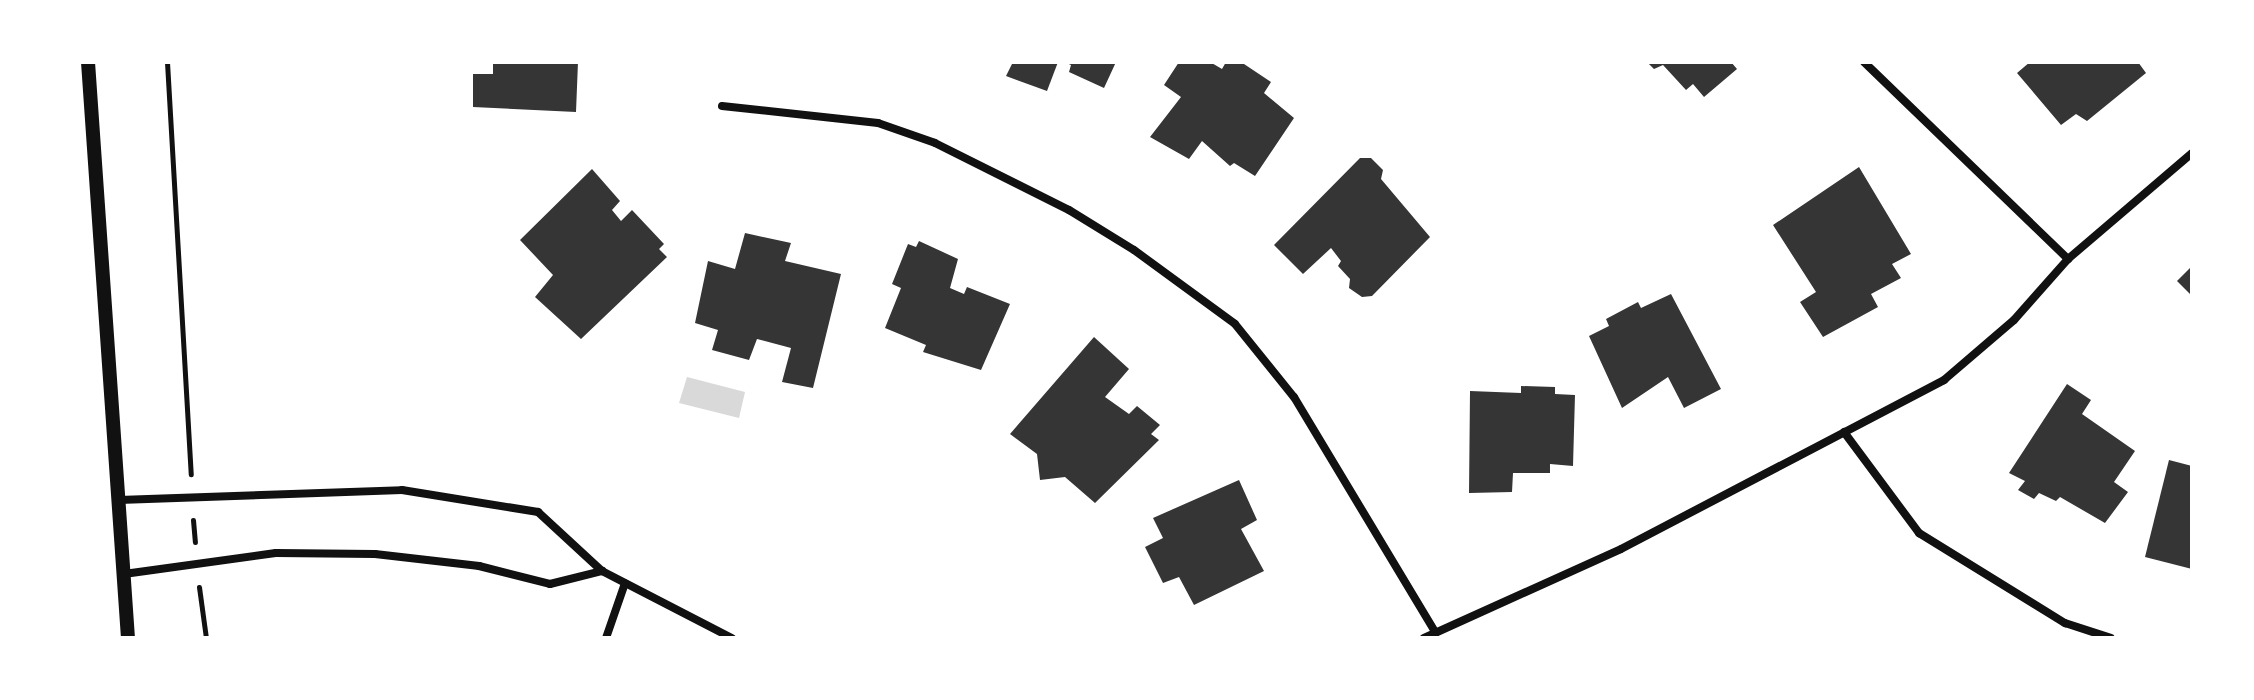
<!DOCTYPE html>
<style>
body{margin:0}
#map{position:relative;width:2254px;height:700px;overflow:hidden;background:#fff;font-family:Figtree,sans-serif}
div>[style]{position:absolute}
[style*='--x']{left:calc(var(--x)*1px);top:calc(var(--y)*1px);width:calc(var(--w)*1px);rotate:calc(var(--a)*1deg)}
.water>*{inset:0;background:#d9d9d9}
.building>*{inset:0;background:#353535}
.path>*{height:5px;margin:-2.5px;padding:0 2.5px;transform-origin:2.5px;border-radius:2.5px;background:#111}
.minor>*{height:8px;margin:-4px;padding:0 4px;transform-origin:4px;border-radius:4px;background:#111}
.tertiary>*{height:14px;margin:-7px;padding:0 7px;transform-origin:7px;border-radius:7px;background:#111}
span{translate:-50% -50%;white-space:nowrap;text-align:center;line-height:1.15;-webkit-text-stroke:8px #fff;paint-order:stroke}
.frame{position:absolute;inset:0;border:64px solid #fff;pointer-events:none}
</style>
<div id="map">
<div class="water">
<i style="clip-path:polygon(687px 377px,745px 392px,739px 418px,679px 403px)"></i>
</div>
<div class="building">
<i style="clip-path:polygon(493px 62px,578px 62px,576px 112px,473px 107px,473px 74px,493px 74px)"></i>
<i style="clip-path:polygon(1013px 62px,1058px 62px,1047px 91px,1006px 76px)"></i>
<i style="clip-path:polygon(1064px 62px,1116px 62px,1104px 88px,1069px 72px,1071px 65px)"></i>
<i style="clip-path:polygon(1179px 62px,1210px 62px,1222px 69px,1226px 62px,1241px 62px,1271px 82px,1264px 93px,1294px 118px,1255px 176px,1234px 163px,1230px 166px,1202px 141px,1189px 159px,1150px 137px,1181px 97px,1164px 85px)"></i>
<i style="clip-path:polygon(1647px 62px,1731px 62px,1737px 69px,1704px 97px,1693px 84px,1686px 90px,1663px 65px,1654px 69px)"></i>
<i style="clip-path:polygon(2030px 62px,2138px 62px,2146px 73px,2087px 121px,2076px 114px,2061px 125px,2017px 73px)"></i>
<i style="clip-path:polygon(1360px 158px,1371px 158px,1383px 170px,1381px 179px,1430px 237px,1372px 296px,1362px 297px,1349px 288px,1350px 279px,1338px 266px,1341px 261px,1331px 248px,1303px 274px,1274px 245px)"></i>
<i style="clip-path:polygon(1859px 167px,1911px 254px,1892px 264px,1901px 278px,1871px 294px,1878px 307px,1823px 337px,1800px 302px,1816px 292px,1773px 225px)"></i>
<i style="clip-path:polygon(592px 169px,620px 201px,612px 210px,621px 221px,632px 210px,664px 244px,659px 249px,667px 257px,581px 339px,535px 297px,553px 275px,520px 240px)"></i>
<i style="clip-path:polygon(745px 233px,791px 243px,785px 261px,841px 274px,813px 388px,782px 382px,791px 348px,757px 339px,749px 360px,712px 350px,718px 330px,695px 323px,708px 261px,735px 269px)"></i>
<i style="clip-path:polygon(919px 241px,958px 259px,950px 288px,964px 294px,967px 287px,1010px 304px,981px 370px,923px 352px,926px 345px,885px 328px,901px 288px,892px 284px,908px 244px,916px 247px)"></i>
<i style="clip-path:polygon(2192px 266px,2192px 296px,2177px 281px)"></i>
<i style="clip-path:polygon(1671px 294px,1721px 389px,1684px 408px,1668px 377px,1622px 408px,1589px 336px,1609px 326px,1606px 319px,1638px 302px,1641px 308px)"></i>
<i style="clip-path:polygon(1094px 337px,1129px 369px,1105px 397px,1129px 414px,1137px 406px,1160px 425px,1151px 434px,1159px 440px,1095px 503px,1065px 477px,1040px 480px,1037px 454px,1010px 434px)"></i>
<i style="clip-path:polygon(2067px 384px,2091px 400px,2082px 414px,2135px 451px,2114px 482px,2128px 492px,2105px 523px,2060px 497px,2056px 501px,2039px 493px,2034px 499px,2018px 490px,2025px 481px,2009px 473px)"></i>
<i style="clip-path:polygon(1521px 386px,1555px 387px,1555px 394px,1575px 395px,1573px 466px,1550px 464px,1550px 473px,1513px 473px,1512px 492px,1469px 493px,1470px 391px,1521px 393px)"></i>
<i style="clip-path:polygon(2169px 460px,2192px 466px,2192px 569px,2145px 557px)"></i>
<i style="clip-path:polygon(1239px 480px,1257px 520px,1241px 529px,1264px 571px,1194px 605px,1179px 577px,1163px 583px,1145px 547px,1163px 538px,1153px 518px)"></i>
</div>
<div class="path">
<i style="--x:167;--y:62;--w:413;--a:86.7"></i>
<i style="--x:193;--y:520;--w:22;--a:85"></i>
<i style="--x:199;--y:587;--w:51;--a:82.2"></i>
</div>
<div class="minor">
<i style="--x:1864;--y:62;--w:284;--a:44"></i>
<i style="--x:722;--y:106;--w:157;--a:6.2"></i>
<i style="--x:878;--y:123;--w:60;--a:19.3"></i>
<i style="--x:935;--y:143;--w:150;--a:26.6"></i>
<i style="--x:1069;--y:210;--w:76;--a:31.6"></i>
<i style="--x:1134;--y:250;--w:125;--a:36.2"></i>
<i style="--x:1235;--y:324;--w:94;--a:51.1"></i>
<i style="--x:1294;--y:397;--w:275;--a:59"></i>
<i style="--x:1844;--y:432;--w:126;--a:53.4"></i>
<i style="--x:1919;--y:533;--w:172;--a:31.7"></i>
<i style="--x:2065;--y:623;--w:48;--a:18.1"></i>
<i style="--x:119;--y:500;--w:283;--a:-2"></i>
<i style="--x:402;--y:490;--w:138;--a:9.2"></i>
<i style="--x:538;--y:512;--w:87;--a:42.7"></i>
<i style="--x:602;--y:571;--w:146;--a:27.3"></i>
<i style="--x:124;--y:574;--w:153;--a:-7.9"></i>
<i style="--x:276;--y:553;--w:99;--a:0.6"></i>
<i style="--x:375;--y:554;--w:105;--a:6.6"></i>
<i style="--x:479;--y:566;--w:73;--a:14.2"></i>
<i style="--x:550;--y:584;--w:54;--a:-14"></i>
<i style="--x:606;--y:638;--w:58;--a:-70.9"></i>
<i style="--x:1424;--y:638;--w:216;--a:-24.3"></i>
<i style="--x:1621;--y:549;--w:365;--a:-27.6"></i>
<i style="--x:1944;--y:380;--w:92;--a:-40.6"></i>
<i style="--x:2014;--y:320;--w:81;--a:-48.5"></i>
<i style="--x:2068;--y:259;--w:163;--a:-40.5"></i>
</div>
<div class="tertiary">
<i style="--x:88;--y:62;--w:577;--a:86.03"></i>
</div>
<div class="frame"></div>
</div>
